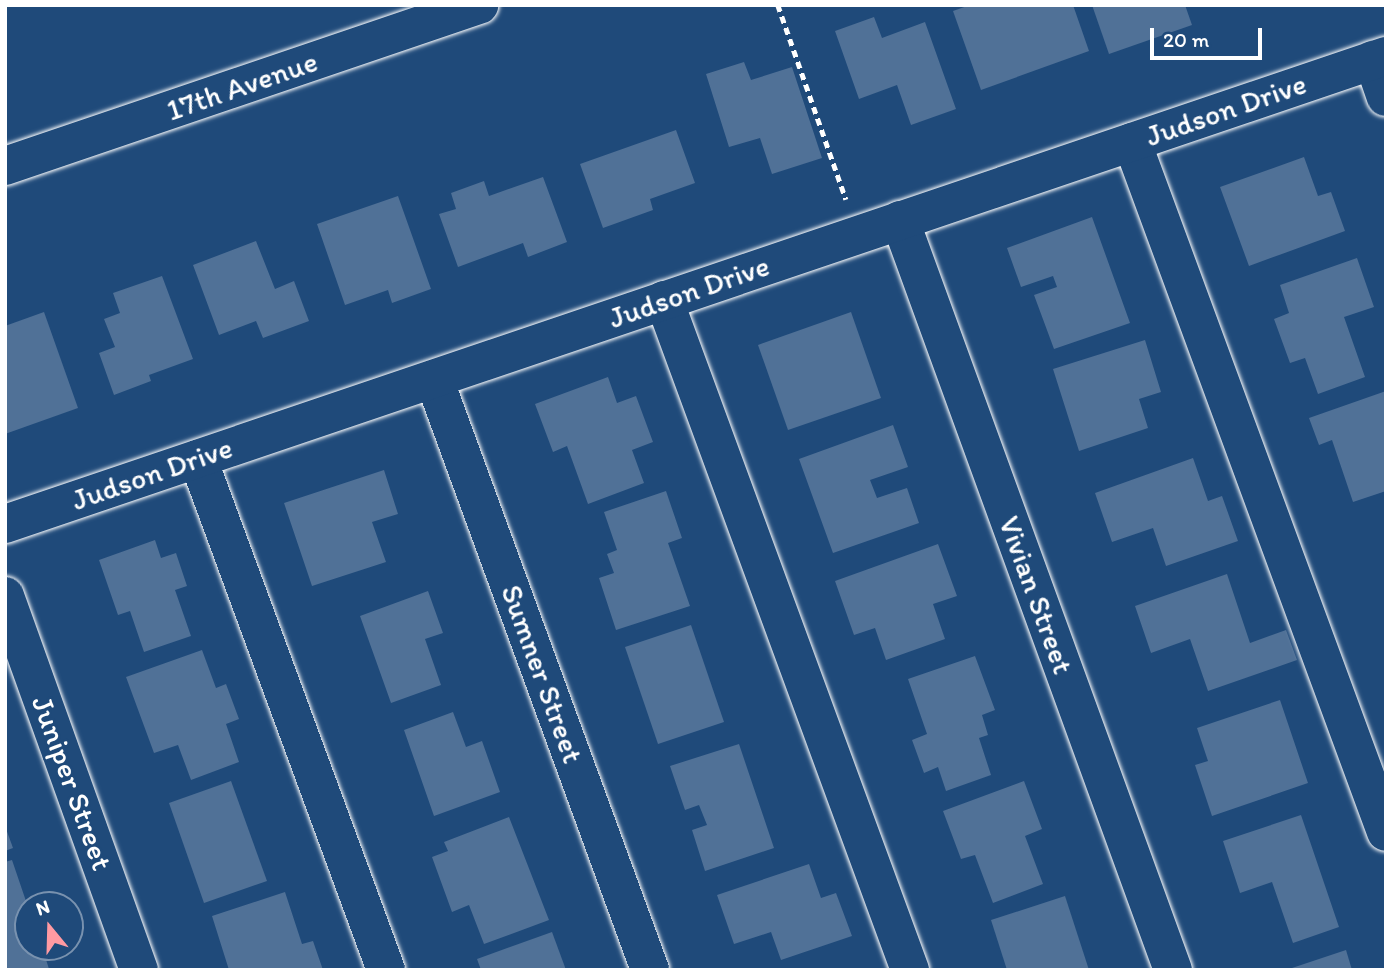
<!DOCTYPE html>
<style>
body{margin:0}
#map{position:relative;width:1391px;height:975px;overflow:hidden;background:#1f4a7a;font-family:Itim,sans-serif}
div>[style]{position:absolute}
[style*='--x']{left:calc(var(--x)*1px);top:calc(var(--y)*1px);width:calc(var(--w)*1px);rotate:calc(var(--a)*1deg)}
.building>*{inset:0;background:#507197}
.path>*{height:4.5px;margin-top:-2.25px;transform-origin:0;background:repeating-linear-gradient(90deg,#fff 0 7px,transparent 0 12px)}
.roads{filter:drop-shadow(0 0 2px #fff) drop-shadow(0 0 2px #fff)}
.minor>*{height:38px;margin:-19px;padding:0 19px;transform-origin:19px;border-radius:19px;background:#1f4a7a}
.major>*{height:38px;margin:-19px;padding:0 19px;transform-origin:19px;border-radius:19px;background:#1f4a7a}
span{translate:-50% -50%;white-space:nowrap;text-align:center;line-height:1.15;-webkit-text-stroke:5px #1f4a7a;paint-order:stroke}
.street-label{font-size:30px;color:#fff}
.frame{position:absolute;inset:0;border:7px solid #fff;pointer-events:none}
.north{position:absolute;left:14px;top:891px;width:70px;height:70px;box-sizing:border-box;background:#1f4a7a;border:2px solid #7992af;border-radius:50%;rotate:341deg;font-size:19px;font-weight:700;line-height:28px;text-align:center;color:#fff}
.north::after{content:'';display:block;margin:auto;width:24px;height:32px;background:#ff9aa2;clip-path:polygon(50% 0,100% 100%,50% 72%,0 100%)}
.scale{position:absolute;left:1150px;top:28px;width:112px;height:32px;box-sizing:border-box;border:4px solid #fff;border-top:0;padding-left:9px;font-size:21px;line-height:24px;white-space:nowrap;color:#fff;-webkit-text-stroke:5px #1f4a7a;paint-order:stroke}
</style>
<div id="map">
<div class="building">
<i style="clip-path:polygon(970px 5px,1073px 5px,1089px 51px,981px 90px,953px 11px)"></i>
<i style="clip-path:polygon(1092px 5px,1185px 5px,1192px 25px,1109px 54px)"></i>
<i style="clip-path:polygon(874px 17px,882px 38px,925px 22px,956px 109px,911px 125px,897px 85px,859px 99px,835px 31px)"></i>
<i style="clip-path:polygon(744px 62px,751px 80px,792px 67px,822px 158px,772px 174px,760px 138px,729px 147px,706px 74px)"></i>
<i style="clip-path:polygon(676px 130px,695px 183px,650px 199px,653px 210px,603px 228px,580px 164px)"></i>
<i style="clip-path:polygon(1304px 157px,1318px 196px,1331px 192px,1345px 231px,1249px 266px,1220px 187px)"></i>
<i style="clip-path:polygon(543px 177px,567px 242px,528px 257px,523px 243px,458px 267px,439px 214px,456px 209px,451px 193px,484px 181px,489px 196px)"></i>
<i style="clip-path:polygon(398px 196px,431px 289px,392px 303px,388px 290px,345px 305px,317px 224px)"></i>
<i style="clip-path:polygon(1092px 217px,1130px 323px,1054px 349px,1034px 295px,1057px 287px,1053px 276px,1021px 287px,1007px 248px)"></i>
<i style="clip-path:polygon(256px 241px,275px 289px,294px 281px,309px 321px,263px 338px,256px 321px,219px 335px,193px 265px)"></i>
<i style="clip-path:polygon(1357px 258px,1374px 307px,1344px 317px,1365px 377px,1318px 394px,1305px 358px,1290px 363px,1274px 319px,1289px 313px,1280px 285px)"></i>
<i style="clip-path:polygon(162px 276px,193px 359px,149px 375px,151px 381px,114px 395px,99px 353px,115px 347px,104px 319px,120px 313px,113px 293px)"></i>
<i style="clip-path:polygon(44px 312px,78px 408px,5px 434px,5px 326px)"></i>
<i style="clip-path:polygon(851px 312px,881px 398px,788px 430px,758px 345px)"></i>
<i style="clip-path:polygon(1145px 340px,1161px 392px,1139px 399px,1148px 428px,1079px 451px,1053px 369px)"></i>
<i style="clip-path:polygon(608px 377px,617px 403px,636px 396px,653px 442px,632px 450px,644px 483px,588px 504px,567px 446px,553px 452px,535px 404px)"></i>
<i style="clip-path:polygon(1386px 391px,1386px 491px,1353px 502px,1332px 440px,1319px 445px,1309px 418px)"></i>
<i style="clip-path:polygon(893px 425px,908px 467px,870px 480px,877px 498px,907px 488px,919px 523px,833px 553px,799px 459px)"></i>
<i style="clip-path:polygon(1193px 458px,1208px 501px,1222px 496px,1238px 541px,1166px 566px,1153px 528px,1112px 542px,1095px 493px)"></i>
<i style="clip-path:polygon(384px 470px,398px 514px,372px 522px,386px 562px,312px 586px,284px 503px)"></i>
<i style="clip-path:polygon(666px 491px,682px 538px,668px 543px,690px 606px,616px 630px,599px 578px,614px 573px,607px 554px,617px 550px,604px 512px)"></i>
<i style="clip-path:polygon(155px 540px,161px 558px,176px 553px,187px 586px,175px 590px,191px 636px,144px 652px,130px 611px,118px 615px,99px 560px)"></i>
<i style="clip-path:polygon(938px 544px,957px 596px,933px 604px,945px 639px,886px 660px,875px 628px,854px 635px,835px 581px)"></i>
<i style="clip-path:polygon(1227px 574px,1250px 643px,1286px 630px,1297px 660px,1208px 691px,1190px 639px,1151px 653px,1135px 606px)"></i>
<i style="clip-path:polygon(428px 591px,443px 633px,425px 639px,441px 685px,391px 703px,360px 616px)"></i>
<i style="clip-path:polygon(691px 625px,724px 722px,658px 744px,625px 647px)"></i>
<i style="clip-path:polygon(202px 650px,216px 688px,226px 684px,239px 719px,226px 724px,239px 762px,191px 780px,178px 745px,154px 753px,126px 677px)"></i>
<i style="clip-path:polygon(975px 656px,995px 710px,982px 715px,988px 735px,979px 738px,991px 775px,946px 791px,938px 767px,924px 773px,912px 740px,927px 734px,908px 679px)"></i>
<i style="clip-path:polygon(1280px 700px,1308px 783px,1212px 816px,1195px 765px,1208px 761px,1197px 728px)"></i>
<i style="clip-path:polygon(453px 712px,466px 747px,482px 741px,500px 792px,434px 816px,404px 730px)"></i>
<i style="clip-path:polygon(739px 744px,774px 848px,705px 871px,692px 830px,707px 825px,699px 805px,685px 810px,670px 766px)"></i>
<i style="clip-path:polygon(231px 781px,267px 881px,204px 903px,169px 803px)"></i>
<i style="clip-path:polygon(1024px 781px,1042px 829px,1025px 836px,1043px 884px,993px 903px,975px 855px,961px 859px,943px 811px)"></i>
<i style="clip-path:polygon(1301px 815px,1339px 927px,1293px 943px,1272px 882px,1240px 893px,1223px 841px)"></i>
<i style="clip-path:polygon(509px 817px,549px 920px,484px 944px,469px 905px,452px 912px,432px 857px,448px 851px,444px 842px)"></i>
<i style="clip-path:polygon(5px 826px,13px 848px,5px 851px)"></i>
<i style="clip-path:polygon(12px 860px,28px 907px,28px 947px,42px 947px,49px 969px,46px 970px,5px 970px,5px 862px)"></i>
<i style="clip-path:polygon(809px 864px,821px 898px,836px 893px,852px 936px,781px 960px,771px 932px,734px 944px,717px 895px)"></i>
<i style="clip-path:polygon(285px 892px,302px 944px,313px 941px,323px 970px,229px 970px,212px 916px)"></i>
<i style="clip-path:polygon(1065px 896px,1089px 970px,1007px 970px,991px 920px)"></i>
<i style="clip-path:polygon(552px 932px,566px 970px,481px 970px,477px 959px)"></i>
<i style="clip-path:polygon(1346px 950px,1352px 970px,1289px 970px,1289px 969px)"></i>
</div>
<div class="path">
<i style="--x:778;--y:5;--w:206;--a:70.7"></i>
</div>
<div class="roads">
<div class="minor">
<i style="--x:1373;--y:60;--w:39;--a:71"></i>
<i style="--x:1132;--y:142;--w:735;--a:69.79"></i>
<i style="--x:900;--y:220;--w:798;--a:70"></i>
<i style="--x:664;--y:300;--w:714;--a:69.84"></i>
<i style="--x:434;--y:379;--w:629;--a:69.92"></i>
<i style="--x:198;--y:459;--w:544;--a:69.8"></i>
<i style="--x:5;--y:524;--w:1458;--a:-18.72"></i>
<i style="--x:5;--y:596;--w:397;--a:70.3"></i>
</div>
<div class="major">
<i style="--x:5;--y:166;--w:501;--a:-18.76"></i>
</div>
</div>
<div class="street-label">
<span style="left:242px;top:86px;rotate:-19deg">17th Avenue</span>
<span style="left:1226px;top:110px;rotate:-19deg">Judson Drive</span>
<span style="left:689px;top:292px;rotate:-19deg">Judson Drive</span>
<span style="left:152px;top:474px;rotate:-19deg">Judson Drive</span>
<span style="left:1036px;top:595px;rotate:70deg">Vivian Street</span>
<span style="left:542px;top:674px;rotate:70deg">Sumner Street</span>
<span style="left:72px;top:783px;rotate:70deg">Juniper Street</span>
</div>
<div class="frame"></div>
<div class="north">N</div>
<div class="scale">20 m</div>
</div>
